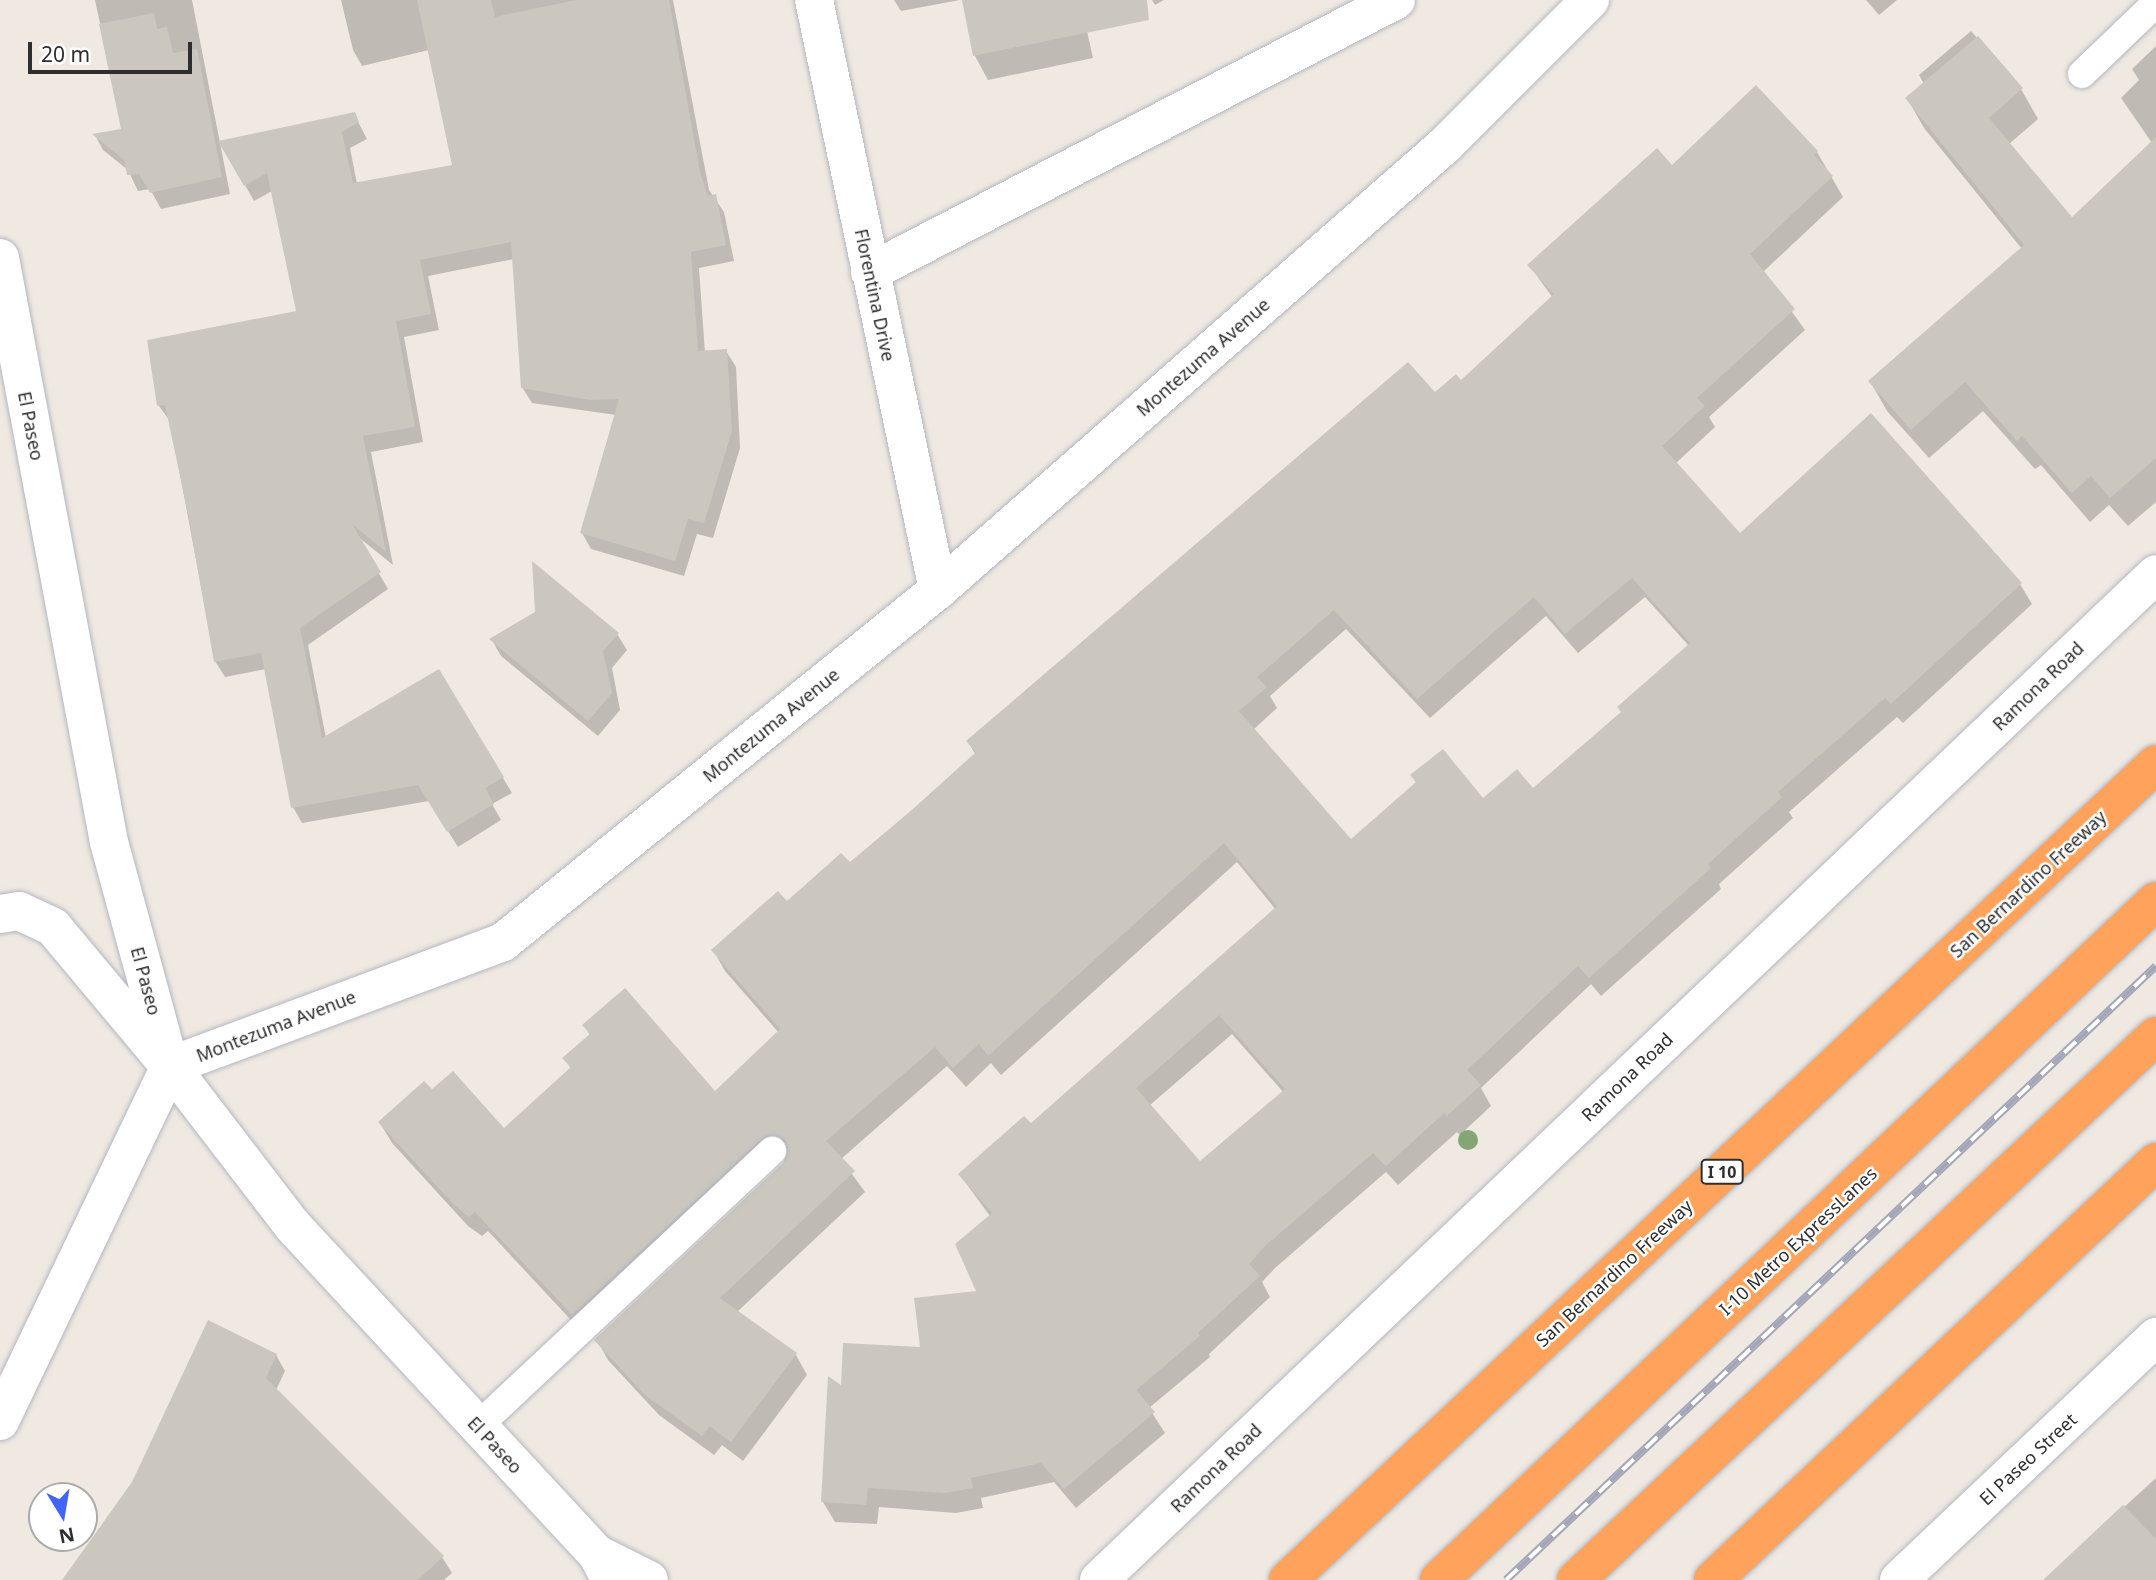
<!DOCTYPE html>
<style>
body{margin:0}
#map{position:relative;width:2156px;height:1580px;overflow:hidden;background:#efe9e1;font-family:"Noto Sans",sans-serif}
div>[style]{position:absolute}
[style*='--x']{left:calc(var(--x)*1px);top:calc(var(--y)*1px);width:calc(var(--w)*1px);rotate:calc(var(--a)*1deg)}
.shadow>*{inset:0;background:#0003}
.building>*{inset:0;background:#cbc7bf}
.roads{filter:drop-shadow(0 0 2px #b4b7c1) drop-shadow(0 0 2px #b4b7c1)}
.service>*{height:28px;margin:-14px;padding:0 14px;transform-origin:14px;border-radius:14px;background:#fff}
.minor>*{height:38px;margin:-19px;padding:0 19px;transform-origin:19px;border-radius:19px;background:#fff}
.motorway>*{height:38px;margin:-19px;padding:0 19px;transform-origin:19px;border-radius:19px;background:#ffa35c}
.rail>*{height:8px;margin-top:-4px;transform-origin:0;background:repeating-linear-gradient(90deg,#fff 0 16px,#a3a6b8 0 32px);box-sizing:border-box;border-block:2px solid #a3a6b8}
.trees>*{width:20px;height:20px;margin:-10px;border-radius:50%;background:#84a574}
span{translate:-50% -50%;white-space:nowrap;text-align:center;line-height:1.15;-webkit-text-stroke:5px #fff;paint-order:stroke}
.shield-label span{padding:2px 5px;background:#fff;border:2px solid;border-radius:5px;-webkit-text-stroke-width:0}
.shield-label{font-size:16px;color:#2e2e2e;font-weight:700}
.street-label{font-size:18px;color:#2e2e2e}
.north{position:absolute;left:28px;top:1482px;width:70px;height:70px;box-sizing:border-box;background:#fff;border:2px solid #ababab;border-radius:50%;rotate:169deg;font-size:19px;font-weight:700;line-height:28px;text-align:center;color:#2e2e2e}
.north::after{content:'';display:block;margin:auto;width:24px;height:32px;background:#4264fb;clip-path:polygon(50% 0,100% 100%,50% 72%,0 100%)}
.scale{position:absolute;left:28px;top:42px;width:164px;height:32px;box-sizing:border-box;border:4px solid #2e2e2e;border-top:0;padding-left:9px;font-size:21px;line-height:24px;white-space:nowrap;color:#2e2e2e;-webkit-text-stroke:5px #fff;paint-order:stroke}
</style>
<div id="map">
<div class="shadow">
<i style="clip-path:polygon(95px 0,192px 0,230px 194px,161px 209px,150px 189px,138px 191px,128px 170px,103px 150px,95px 135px,123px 130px)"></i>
<i style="clip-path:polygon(341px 0,673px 0,709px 190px,724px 212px,734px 261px,699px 268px,705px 353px,726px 351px,736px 367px,740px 448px,713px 538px,697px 534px,684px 576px,591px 549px,582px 533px,616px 415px,532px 403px,522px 387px,514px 259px,428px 276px,439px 330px,404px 337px,423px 442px,371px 452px,393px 565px,357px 536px,388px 589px,308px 645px,326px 738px,439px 671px,512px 793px,492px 804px,501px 820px,458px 847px,429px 801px,302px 823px,293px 807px,266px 669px,225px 677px,215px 661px,170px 421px,159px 406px,149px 341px,298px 312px,272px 191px,254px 201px,221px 142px,354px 114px,367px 139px,350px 148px,357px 184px,454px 166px,429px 50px,362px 66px,353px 50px)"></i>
<i style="clip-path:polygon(894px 0,960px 0,901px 11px)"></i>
<i style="clip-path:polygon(964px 0,1080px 0,1093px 58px,988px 80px,975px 56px)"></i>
<i style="clip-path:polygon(1152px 0,1164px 0,1155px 5px)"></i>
<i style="clip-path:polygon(1866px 0,1897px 0,1879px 15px)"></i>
<i style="clip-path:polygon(1971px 31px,2021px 89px,2038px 119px,2009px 144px,2072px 220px,2152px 143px,2121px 98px,2139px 80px,2132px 69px,2156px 46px,2156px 502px,2128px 526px,2109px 505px,2090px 522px,2041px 465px,2035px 469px,1983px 411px,1929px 458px,1887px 411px,1870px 381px,2022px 249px,1924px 128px,1907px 98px,1924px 84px,1919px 75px)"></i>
<i style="clip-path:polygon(evenodd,1817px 152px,1843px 197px,1763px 272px,1805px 330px,1709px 417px,1715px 427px,1676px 463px,1740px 535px,2020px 584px,2032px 604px,1903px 723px,1897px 717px,1789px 812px,1793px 818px,1719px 884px,1721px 889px,1601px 996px,1591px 984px,1481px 1088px,1491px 1106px,1460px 1135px,1457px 1132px,1398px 1185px,1386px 1172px,1275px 1268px,1262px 1282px,1270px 1297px,1209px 1354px,1210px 1357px,1149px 1408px,1165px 1433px,1076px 1508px,1054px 1482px,981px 1498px,983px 1508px,956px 1513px,879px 1507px,877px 1524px,835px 1522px,823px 1502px,843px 1389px,922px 1349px,978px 1292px,990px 1216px,960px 1175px,1030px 1126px,1276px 910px,1237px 862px,1001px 1075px,991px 1063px,966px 1087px,947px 1066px,841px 1159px,865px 1192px,737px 1312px,796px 1355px,807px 1375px,743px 1461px,722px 1445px,714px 1455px,659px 1415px,608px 1360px,597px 1340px,785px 1164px,787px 1156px,781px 1154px,584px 1334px,488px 1231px,482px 1236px,468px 1226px,392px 1143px,380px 1123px,432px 1092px,504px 1130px,571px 1069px,565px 1058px,590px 1036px,585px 1025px,715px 1093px,779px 1033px,725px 971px,713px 950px,849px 865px,976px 755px,968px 742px,1435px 395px,1461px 383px,1553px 298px,1529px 265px,1672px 168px,1817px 152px,1645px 597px,1689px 646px,1622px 713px,1533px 791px,1483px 801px,1412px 776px,1417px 784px,1351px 842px,1253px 730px,1277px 708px,1270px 696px,1346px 629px,1430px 718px,1546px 616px,1578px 653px,1645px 597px,1817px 152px,1232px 1034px,1284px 1093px,1200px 1163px,1149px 1106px,1232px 1034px)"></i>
<i style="clip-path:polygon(617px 634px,627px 650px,612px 668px,620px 710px,598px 736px,501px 656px,492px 640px)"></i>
<i style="clip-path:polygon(276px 1355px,285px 1371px,276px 1390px,442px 1557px,452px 1573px,444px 1580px,64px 1580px)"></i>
<i style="clip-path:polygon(2156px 1478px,2156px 1580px,2075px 1580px,2064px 1562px)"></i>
</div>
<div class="building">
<i style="clip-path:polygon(417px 0,491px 0,495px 17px,576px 0,669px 0,700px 172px,708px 196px,716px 194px,726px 245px,691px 252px,698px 351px,727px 349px,732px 431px,704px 523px,688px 519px,675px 561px,580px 533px,619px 399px,590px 400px,521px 388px,511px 242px,420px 260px,431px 314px,396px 321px,415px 427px,363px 436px,386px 552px,352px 524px,381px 572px,300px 628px,322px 738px,439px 669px,504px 777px,485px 788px,494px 804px,447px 832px,418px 785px,291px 808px,261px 653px,214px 662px,188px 514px,165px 405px,157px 406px,147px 340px,296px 311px,267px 173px,244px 186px,218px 141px,355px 112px,359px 122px,342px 132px,353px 183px,452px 165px)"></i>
<i style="clip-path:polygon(962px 0,1147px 0,1149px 20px,973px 56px)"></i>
<i style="clip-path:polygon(154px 13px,157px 29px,167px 27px,173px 53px,197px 49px,222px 177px,150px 193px,139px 174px,127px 175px,124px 160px,92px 134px,121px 129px,99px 24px)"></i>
<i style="clip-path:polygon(1978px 36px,2023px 88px,1989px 118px,2072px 217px,2156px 137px,2156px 458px,2110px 498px,2091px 476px,2072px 493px,2022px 436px,2017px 441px,1965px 382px,1911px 430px,1868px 381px,2024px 245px,1905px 98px)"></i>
<i style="clip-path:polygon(evenodd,1756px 85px,1818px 151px,1814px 155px,1833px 176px,1750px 254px,1795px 309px,1697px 398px,1705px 406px,1662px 446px,1740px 533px,1871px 413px,2022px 583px,1891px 704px,1885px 698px,1778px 792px,1782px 797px,1708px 864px,1711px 868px,1589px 978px,1578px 966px,1467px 1070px,1481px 1085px,1447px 1116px,1444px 1113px,1386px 1166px,1373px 1153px,1264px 1247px,1249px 1264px,1260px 1276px,1198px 1333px,1200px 1336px,1136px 1390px,1155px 1412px,1064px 1489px,1041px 1463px,971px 1478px,973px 1488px,944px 1493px,868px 1488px,866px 1505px,821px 1502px,828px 1376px,841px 1385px,843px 1343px,920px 1347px,914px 1298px,976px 1291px,955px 1244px,992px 1213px,958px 1174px,1024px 1116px,1031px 1123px,1277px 906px,1224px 843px,988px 1056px,979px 1044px,953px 1068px,935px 1047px,826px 1141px,855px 1171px,720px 1298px,797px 1353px,731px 1442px,710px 1426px,702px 1436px,645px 1395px,594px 1340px,783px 1163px,788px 1148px,784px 1139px,769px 1135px,761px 1139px,572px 1315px,475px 1212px,469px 1217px,454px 1205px,378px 1122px,424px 1081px,432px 1089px,453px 1071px,504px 1128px,571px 1067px,562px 1058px,590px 1034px,582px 1025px,625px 988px,715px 1091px,780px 1029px,711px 950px,778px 891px,787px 901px,841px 853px,850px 862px,913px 809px,976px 752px,966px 741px,1408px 362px,1435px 392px,1456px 374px,1461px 380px,1554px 294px,1527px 265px,1657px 148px,1672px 165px,1756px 85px,1632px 578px,1690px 643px,1617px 707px,1621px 712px,1533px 788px,1517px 769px,1483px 798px,1443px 749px,1410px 775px,1416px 782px,1351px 839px,1239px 711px,1267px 687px,1257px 677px,1334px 610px,1417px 699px,1534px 597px,1565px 634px,1632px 578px,1756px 85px,1219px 1015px,1285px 1089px,1200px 1161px,1136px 1088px,1219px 1015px)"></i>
<i style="clip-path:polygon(532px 561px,619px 633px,603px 651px,612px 693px,588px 721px,489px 639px,535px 612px)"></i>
<i style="clip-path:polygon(208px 1320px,277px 1354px,266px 1378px,444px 1556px,418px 1580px,62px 1580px,132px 1482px)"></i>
<i style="clip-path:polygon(2123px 1505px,2156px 1539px,2156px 1580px,2043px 1580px)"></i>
</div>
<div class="roads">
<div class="service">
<i style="--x:2082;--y:74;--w:103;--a:-43.8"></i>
<i style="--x:478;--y:1426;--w:403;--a:-43.1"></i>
</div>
<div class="minor">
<i style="--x:814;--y:0;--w:603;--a:78.13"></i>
<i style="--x:0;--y:258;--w:594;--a:79.43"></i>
<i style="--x:109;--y:842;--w:232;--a:74.8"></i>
<i style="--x:170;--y:1066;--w:200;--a:52.5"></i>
<i style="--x:292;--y:1225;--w:449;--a:47.2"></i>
<i style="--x:597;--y:1554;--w:30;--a:62"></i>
<i style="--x:870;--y:272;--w:592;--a:-27.34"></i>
<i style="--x:0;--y:914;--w:19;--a:-9"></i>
<i style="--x:19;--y:911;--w:38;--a:25"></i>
<i style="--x:53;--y:927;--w:168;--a:50.1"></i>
<i style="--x:0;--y:1421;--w:394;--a:-64.4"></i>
<i style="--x:170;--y:1066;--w:355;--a:-20.4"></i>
<i style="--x:503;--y:942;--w:560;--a:-38.98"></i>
<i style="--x:938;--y:590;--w:675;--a:-41.27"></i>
<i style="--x:1445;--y:145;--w:205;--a:-45"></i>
<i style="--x:597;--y:1554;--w:58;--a:26.6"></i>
<i style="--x:1099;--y:1580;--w:1459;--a:-43.58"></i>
<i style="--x:1899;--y:1580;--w:354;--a:-43.4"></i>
</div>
<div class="motorway">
<i style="--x:1288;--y:1580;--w:1191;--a:-43.23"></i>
<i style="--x:1439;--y:1580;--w:987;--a:-43.44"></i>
<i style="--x:1576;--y:1580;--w:795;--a:-43.17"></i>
<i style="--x:1713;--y:1580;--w:609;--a:-43.34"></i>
</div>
</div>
<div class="rail">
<i style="--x:1506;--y:1580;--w:894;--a:-43.37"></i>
</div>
<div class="trees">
<i style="left:1468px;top:1140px"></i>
</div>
<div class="shield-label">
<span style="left:1722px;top:1172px">I 10</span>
</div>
<div class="street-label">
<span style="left:875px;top:295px;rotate:78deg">Florentina Drive</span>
<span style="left:1203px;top:357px;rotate:-41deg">Montezuma Avenue</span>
<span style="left:31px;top:426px;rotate:79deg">El Paseo</span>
<span style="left:2038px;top:686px;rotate:-44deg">Ramona Road</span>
<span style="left:771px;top:725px;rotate:-39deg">Montezuma Avenue</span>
<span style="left:2028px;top:884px;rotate:-43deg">San Bernardino Freeway</span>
<span style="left:146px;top:981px;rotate:75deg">El Paseo</span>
<span style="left:276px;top:1026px;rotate:-21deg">Montezuma Avenue</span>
<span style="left:1627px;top:1077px;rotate:-44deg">Ramona Road</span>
<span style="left:1798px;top:1241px;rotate:-43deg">I-10 Metro ExpressLanes</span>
<span style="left:1614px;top:1273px;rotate:-43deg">San Bernardino Freeway</span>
<span style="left:495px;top:1445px;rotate:47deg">El Paseo</span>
<span style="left:2028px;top:1459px;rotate:-43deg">El Paseo Street</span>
<span style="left:1216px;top:1468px;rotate:-44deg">Ramona Road</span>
</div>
<div class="north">N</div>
<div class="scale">20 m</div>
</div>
